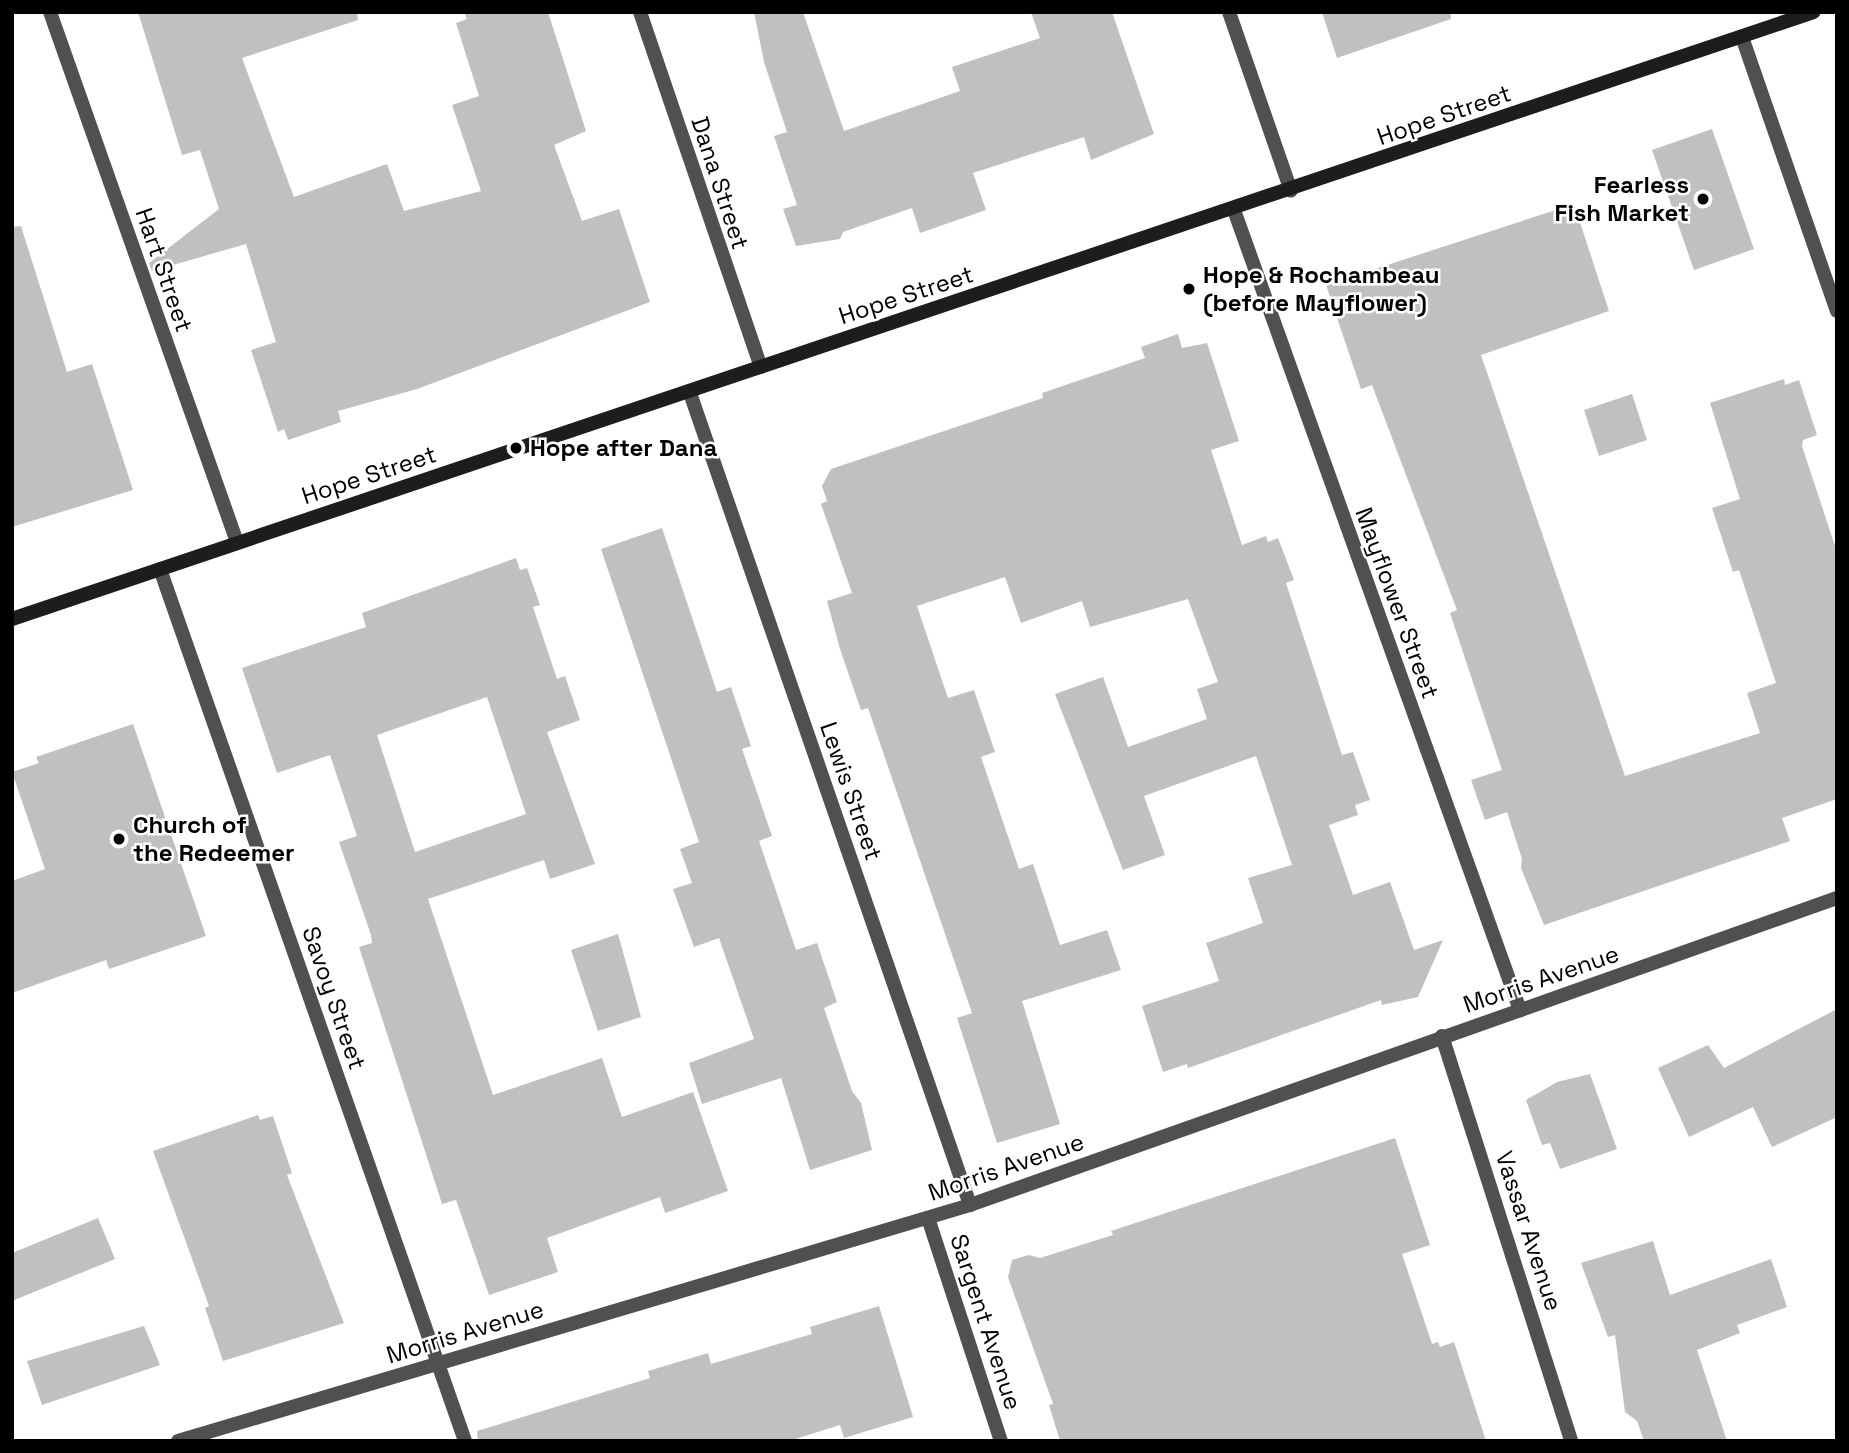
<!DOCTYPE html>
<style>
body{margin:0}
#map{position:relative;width:1849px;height:1453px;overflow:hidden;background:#fff;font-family:"Space Grotesk",sans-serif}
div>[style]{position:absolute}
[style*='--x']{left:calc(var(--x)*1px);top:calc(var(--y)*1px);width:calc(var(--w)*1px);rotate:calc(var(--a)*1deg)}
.building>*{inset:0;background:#c0c0c0}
.street>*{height:14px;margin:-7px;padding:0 7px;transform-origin:7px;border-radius:7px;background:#505050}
.secondary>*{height:14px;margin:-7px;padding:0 7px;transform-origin:7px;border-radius:7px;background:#1d1d1d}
.dots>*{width:19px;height:19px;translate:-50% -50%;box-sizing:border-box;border:4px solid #fff;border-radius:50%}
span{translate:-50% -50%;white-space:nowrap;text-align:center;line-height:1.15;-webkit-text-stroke:5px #fff;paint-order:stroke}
.street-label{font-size:24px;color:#000}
.poi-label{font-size:24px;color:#000;font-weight:700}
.right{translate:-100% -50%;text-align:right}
.left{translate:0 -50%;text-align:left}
.frame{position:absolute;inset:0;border:14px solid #000;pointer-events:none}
</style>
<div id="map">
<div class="building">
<i style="clip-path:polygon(138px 12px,357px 12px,358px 20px,242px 58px,294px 197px,387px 164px,404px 211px,481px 191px,452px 105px,479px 96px,456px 23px,467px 19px,464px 12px,548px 12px,586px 131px,554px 145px,582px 221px,619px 209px,650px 302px,417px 389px,338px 411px,341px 422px,288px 440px,284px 429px,278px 432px,251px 350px,276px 342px,246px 244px,152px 271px,149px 263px,219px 209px,200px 150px,182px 155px)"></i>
<i style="clip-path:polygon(754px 12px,803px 12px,844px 131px,960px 91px,952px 67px,1040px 38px,1031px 12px,1112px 12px,1154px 134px,1091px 160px,1084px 137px,973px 173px,986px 210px,920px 233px,912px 208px,843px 232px,840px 239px,796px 246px,783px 209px,797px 205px,774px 136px,787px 132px,764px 62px)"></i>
<i style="clip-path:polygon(1322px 12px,1450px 12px,1451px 19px,1337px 58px)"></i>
<i style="clip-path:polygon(1712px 129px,1754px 249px,1694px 270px,1652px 150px)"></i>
<i style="clip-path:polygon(1574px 204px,1609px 311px,1481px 355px,1625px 776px,1760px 733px,1747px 693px,1776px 683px,1739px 570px,1733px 572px,1712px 508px,1740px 499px,1710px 403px,1784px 379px,1785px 385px,1799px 380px,1817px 435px,1803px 440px,1802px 446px,1837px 552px,1837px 799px,1782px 818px,1790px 841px,1544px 925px,1521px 868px,1522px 859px,1507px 812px,1485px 820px,1471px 780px,1502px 770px,1450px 613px,1457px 610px,1372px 385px,1361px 389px,1326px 285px)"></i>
<i style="clip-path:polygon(21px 226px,67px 372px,92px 364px,133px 490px,12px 527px,12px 227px)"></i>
<i style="clip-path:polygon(1178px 334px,1182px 348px,1207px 343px,1239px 441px,1211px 450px,1242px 545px,1266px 536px,1268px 542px,1278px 538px,1294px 580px,1286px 583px,1342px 755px,1353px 752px,1370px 800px,1355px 805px,1358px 815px,1329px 825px,1353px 895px,1390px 882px,1414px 950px,1443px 940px,1418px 997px,1382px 1005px,1381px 1000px,1188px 1068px,1187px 1064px,1163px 1072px,1142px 1006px,1219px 981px,1206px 943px,1263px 923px,1248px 878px,1292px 865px,1256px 756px,1144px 796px,1165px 855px,1123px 870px,1055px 694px,1103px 677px,1128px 747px,1207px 719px,1197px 689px,1218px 682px,1188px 599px,1090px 627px,1082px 601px,1021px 623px,1005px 577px,917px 606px,948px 698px,974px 690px,995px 752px,981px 757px,1019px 869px,1033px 864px,1060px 945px,1107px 930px,1121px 970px,1022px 1001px,1060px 1124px,997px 1143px,957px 1018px,972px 1013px,868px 708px,861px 710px,840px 649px,827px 601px,852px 593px,821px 504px,827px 501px,822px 486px,831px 469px,1043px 398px,1042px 393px,1145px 358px,1141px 347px)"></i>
<i style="clip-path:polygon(1632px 394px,1647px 440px,1599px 456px,1584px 410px)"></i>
<i style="clip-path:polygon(662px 528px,717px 692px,731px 687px,751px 746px,742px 749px,772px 836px,759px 841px,796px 950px,817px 943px,837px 1002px,824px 1008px,852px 1091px,861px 1103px,872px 1150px,810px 1170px,781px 1078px,702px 1104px,689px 1063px,754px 1039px,719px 938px,694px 947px,673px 889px,692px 883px,680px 849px,699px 842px,601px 549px)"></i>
<i style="clip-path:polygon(evenodd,516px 558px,520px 570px,527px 568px,540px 605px,533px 607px,557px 679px,565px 676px,580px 720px,547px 732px,595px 864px,550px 879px,544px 860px,428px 899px,493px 1095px,602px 1058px,622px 1117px,693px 1092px,728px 1191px,665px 1213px,660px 1197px,547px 1238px,558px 1272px,489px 1295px,456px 1200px,442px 1204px,359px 947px,372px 943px,371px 935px,339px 842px,357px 836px,330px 755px,277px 773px,242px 668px,366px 627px,362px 613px,516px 558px,487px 697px,526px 814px,415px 852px,377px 735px,487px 697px)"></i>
<i style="clip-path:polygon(133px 724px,206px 936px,109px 969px,106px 960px,12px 993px,12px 881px,45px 869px,12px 772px,39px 763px,36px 757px)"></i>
<i style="clip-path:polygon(618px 934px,641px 1017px,598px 1031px,571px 950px)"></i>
<i style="clip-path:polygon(1837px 1009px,1837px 1117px,1772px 1147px,1753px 1107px,1689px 1137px,1658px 1068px,1708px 1045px,1724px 1068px)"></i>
<i style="clip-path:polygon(1590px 1074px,1617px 1149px,1560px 1169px,1550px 1143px,1542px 1145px,1526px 1100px,1557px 1082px)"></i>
<i style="clip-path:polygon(258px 1115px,260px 1120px,273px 1116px,292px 1173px,287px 1175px,344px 1323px,223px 1361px,205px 1308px,209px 1306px,153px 1151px)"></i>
<i style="clip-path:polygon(1395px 1138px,1430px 1245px,1402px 1254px,1432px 1344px,1438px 1342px,1440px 1347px,1454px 1342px,1486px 1441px,1060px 1441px,1049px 1405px,1053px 1404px,1008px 1277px,1012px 1260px,1029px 1255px,1040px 1258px,1113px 1235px,1111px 1231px)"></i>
<i style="clip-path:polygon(98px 1218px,115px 1259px,12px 1301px,12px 1253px)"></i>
<i style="clip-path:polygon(1653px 1241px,1670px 1295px,1771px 1259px,1787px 1307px,1737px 1325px,1740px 1333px,1697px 1350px,1727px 1441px,1644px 1441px,1637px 1421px,1625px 1412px,1615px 1335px,1608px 1337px,1581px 1263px)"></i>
<i style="clip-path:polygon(879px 1306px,913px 1417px,844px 1438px,840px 1425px,789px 1441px,478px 1441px,477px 1431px,650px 1378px,648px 1371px,708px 1353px,711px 1364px,812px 1334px,810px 1327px)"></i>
<i style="clip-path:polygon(144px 1326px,160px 1365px,42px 1405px,27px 1361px)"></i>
</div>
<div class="street">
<i style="--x:50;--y:12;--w:562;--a:70.57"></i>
<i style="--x:640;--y:12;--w:375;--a:71.2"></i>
<i style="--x:1229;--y:12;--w:189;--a:70.9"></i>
<i style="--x:1742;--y:37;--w:290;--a:70.9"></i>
<i style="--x:1234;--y:210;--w:850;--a:70.33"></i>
<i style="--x:690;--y:393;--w:859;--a:70.97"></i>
<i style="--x:160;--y:569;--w:924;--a:70.72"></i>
<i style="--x:1442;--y:1036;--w:425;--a:72.3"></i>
<i style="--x:928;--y:1218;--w:235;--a:71.9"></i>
<i style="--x:178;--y:1441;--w:826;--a:-16.59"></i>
<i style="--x:970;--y:1205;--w:920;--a:-19.5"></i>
</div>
<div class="secondary">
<i style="--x:12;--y:619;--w:1901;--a:-18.62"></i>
</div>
<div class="dots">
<i style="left:1703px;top:199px;background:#000"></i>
<i style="left:1189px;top:289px;background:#000"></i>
<i style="left:516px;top:448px;background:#000"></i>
<i style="left:119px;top:839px;background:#000"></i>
</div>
<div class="street-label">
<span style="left:1444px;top:115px;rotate:-19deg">Hope Street</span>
<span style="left:720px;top:183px;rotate:72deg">Dana Street</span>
<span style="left:164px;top:270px;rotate:71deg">Hart Street</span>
<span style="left:906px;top:295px;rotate:-18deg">Hope Street</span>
<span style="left:369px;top:475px;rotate:-18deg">Hope Street</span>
<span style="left:1397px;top:603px;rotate:70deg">Mayflower Street</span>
<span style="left:851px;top:791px;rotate:71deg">Lewis Street</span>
<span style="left:1541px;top:979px;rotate:-19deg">Morris Avenue</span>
<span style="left:334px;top:998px;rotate:71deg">Savoy Street</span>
<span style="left:1006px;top:1167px;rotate:-19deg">Morris Avenue</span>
<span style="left:1529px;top:1231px;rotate:72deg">Vassar Avenue</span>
<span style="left:986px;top:1322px;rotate:72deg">Sargent Avenue</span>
<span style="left:465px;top:1332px;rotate:-17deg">Morris Avenue</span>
</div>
<div class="poi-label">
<span class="right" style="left:1689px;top:199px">Fearless<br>Fish Market</span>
<span class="left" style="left:1203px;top:289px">Hope &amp; Rochambeau<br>(before Mayflower)</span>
<span class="left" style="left:530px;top:448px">Hope after Dana</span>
<span class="left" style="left:133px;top:839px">Church of<br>the Redeemer</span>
</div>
<div class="frame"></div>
</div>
